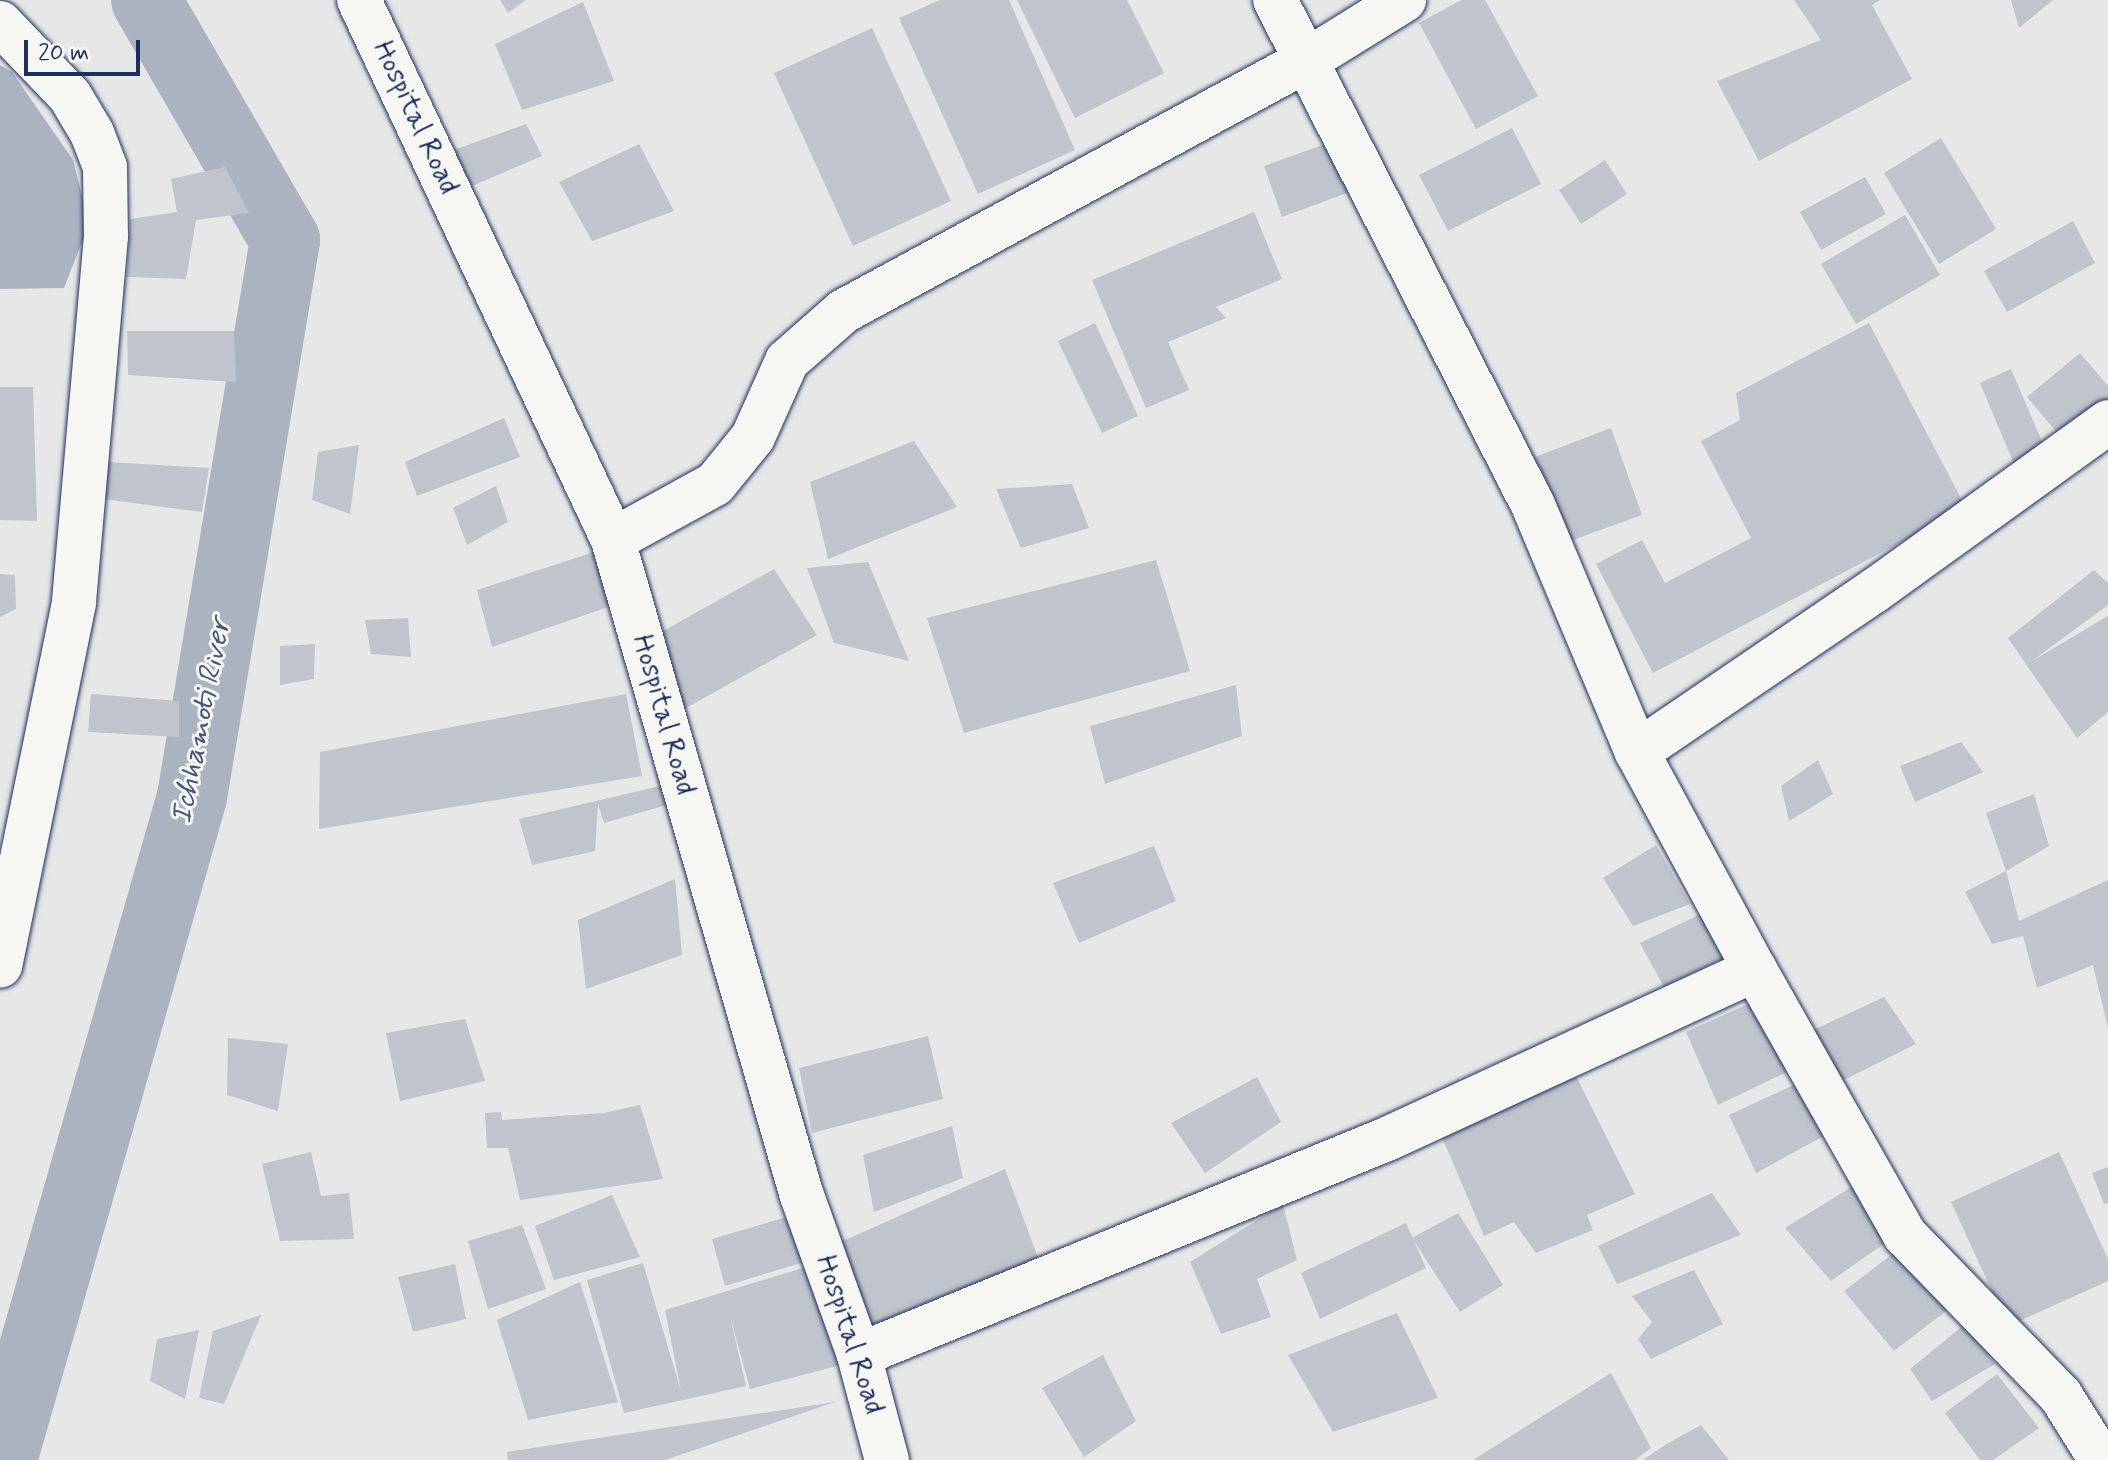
<!DOCTYPE html>
<style>
body{margin:0}
#map{position:relative;width:2108px;height:1460px;overflow:hidden;background:#f6f6f2;font-family:Mynerve,sans-serif}
div>[style]{position:absolute}
[style*='--x']{left:calc(var(--x)*1px);top:calc(var(--y)*1px);width:calc(var(--w)*1px);rotate:calc(var(--a)*1deg)}
.built>*{inset:0;background:#e6e7e7}
.water>*{inset:0;background:#abb2c0}
.river>*{height:70px;margin:-35px;padding:0 35px;transform-origin:35px;border-radius:35px;background:#abb2c0}
.building>*{inset:0;background:#c0c4cd}
.roads{filter:drop-shadow(0 0 2px #1b2f5e) drop-shadow(0 0 2px #1b2f5e)}
.minor>*{height:44px;margin:-22px;padding:0 22px;transform-origin:22px;border-radius:22px;background:#f6f6f2}
.major>*{height:44px;margin:-22px;padding:0 22px;transform-origin:22px;border-radius:22px;background:#f6f6f2}
span{translate:-50% -50%;white-space:nowrap;text-align:center;line-height:1.15;-webkit-text-stroke:6px #f6f6f2;paint-order:stroke}
.street-label{font-size:28px;color:#1b2f5e}
.water-label{font-size:30px;color:#46567b;font-style:italic}
.scale{position:absolute;left:24px;top:40px;width:116px;height:36px;box-sizing:border-box;border:4px solid #1b2f5e;border-top:0;padding-left:10px;font-size:24px;line-height:28px;white-space:nowrap;color:#1b2f5e;-webkit-text-stroke:6px #f6f6f2;paint-order:stroke}
</style>
<div id="map">
<div class="built">
<i style="clip-path:polygon(0 0,2108px 0,2108px 1460px,0 1460px)"></i>
</div>
<div class="water">
<i style="clip-path:polygon(0 65px,12px 72px,73px 160px,89px 224px,64px 288px,0 289px)"></i>
</div>
<div class="river">
<i style="--x:2;--y:1460;--w:690;--a:-74.01"></i>
<i style="--x:192;--y:797;--w:565;--a:-80.52"></i>
<i style="--x:285;--y:240;--w:277;--a:-120.1"></i>
</div>
<div class="building">
<i style="clip-path:polygon(500px 0,526px 0,508px 13px)"></i>
<i style="clip-path:polygon(940px 0,1009px 0,1075px 150px,978px 194px,899px 18px)"></i>
<i style="clip-path:polygon(1017px 0,1127px 0,1164px 73px,1075px 118px)"></i>
<i style="clip-path:polygon(1461px 0,1485px 0,1538px 96px,1476px 129px,1419px 23px)"></i>
<i style="clip-path:polygon(1794px 0,1880px 0,1872px 5px,1912px 79px,1759px 161px,1717px 81px,1821px 40px)"></i>
<i style="clip-path:polygon(2011px 0,2053px 0,2019px 28px)"></i>
<i style="clip-path:polygon(583px 2px,614px 81px,522px 110px,495px 44px)"></i>
<i style="clip-path:polygon(872px 28px,951px 201px,853px 246px,774px 73px)"></i>
<i style="clip-path:polygon(526px 124px,542px 156px,465px 189px,448px 152px)"></i>
<i style="clip-path:polygon(1512px 128px,1541px 184px,1448px 231px,1419px 175px)"></i>
<i style="clip-path:polygon(1348px 136px,1366px 186px,1282px 217px,1264px 166px)"></i>
<i style="clip-path:polygon(1941px 138px,1996px 229px,1939px 264px,1884px 173px)"></i>
<i style="clip-path:polygon(639px 144px,674px 211px,592px 241px,559px 182px)"></i>
<i style="clip-path:polygon(1605px 160px,1627px 194px,1581px 224px,1559px 190px)"></i>
<i style="clip-path:polygon(225px 167px,249px 213px,196px 220px,186px 279px,127px 277px,130px 219px,177px 212px,171px 179px)"></i>
<i style="clip-path:polygon(1865px 177px,1886px 214px,1821px 250px,1800px 212px)"></i>
<i style="clip-path:polygon(1254px 212px,1282px 279px,1216px 307px,1226px 318px,1168px 342px,1189px 390px,1146px 408px,1092px 280px)"></i>
<i style="clip-path:polygon(1905px 215px,1940px 275px,1856px 324px,1821px 264px)"></i>
<i style="clip-path:polygon(2073px 221px,2095px 263px,2007px 312px,1984px 271px)"></i>
<i style="clip-path:polygon(1095px 323px,1138px 416px,1102px 433px,1058px 341px)"></i>
<i style="clip-path:polygon(1869px 323px,1966px 508px,1653px 673px,1596px 564px,1642px 540px,1665px 583px,1751px 538px,1701px 441px,1740px 420px,1736px 393px)"></i>
<i style="clip-path:polygon(127px 331px,234px 331px,236px 382px,128px 375px)"></i>
<i style="clip-path:polygon(2080px 353px,2108px 386px,2108px 406px,2065px 442px,2027px 397px)"></i>
<i style="clip-path:polygon(2011px 369px,2047px 453px,2020px 478px,1980px 383px)"></i>
<i style="clip-path:polygon(0 387px,33px 387px,37px 521px,0 520px)"></i>
<i style="clip-path:polygon(504px 418px,520px 457px,417px 496px,405px 462px)"></i>
<i style="clip-path:polygon(1611px 428px,1642px 515px,1567px 542px,1535px 457px)"></i>
<i style="clip-path:polygon(914px 441px,957px 507px,828px 559px,810px 482px)"></i>
<i style="clip-path:polygon(359px 445px,350px 514px,312px 500px,318px 452px)"></i>
<i style="clip-path:polygon(109px 462px,209px 468px,202px 512px,102px 499px)"></i>
<i style="clip-path:polygon(1072px 484px,1089px 528px,1021px 548px,996px 489px)"></i>
<i style="clip-path:polygon(496px 486px,508px 522px,467px 545px,453px 508px)"></i>
<i style="clip-path:polygon(594px 552px,614px 605px,492px 647px,477px 590px)"></i>
<i style="clip-path:polygon(1156px 560px,1190px 671px,964px 733px,927px 618px)"></i>
<i style="clip-path:polygon(868px 562px,909px 661px,834px 643px,807px 568px)"></i>
<i style="clip-path:polygon(774px 569px,817px 635px,670px 717px,649px 639px)"></i>
<i style="clip-path:polygon(2094px 570px,2108px 583px,2108px 605px,2032px 661px,2108px 616px,2108px 712px,2077px 738px,2008px 638px)"></i>
<i style="clip-path:polygon(0 574px,15px 575px,16px 609px,0 617px)"></i>
<i style="clip-path:polygon(408px 618px,411px 657px,371px 654px,365px 620px)"></i>
<i style="clip-path:polygon(315px 644px,314px 679px,280px 685px,280px 646px)"></i>
<i style="clip-path:polygon(1236px 685px,1242px 736px,1105px 784px,1090px 726px)"></i>
<i style="clip-path:polygon(91px 694px,179px 701px,179px 737px,88px 732px)"></i>
<i style="clip-path:polygon(626px 694px,642px 776px,319px 829px,320px 752px)"></i>
<i style="clip-path:polygon(1961px 742px,1983px 772px,1915px 802px,1900px 766px)"></i>
<i style="clip-path:polygon(1818px 760px,1833px 794px,1789px 821px,1781px 786px)"></i>
<i style="clip-path:polygon(673px 783px,677px 802px,604px 823px,598px 804px,595px 851px,532px 865px,519px 819px)"></i>
<i style="clip-path:polygon(2034px 794px,2049px 846px,2006px 871px,1986px 813px)"></i>
<i style="clip-path:polygon(1656px 845px,1690px 904px,1633px 926px,1603px 878px)"></i>
<i style="clip-path:polygon(1154px 846px,1176px 901px,1079px 943px,1053px 883px)"></i>
<i style="clip-path:polygon(2006px 871px,2019px 921px,2108px 880px,2108px 1028px,2093px 965px,2037px 988px,2023px 936px,1992px 944px,1965px 892px)"></i>
<i style="clip-path:polygon(675px 879px,682px 955px,586px 989px,578px 920px)"></i>
<i style="clip-path:polygon(1707px 911px,1726px 957px,1664px 987px,1640px 943px)"></i>
<i style="clip-path:polygon(1884px 997px,1916px 1044px,1836px 1084px,1807px 1033px)"></i>
<i style="clip-path:polygon(1757px 1000px,1793px 1069px,1718px 1105px,1686px 1032px)"></i>
<i style="clip-path:polygon(465px 1019px,485px 1081px,400px 1101px,386px 1033px)"></i>
<i style="clip-path:polygon(928px 1036px,943px 1099px,812px 1133px,799px 1068px)"></i>
<i style="clip-path:polygon(228px 1038px,288px 1044px,278px 1111px,227px 1095px)"></i>
<i style="clip-path:polygon(1575px 1074px,1635px 1194px,1587px 1215px,1593px 1230px,1536px 1253px,1514px 1222px,1484px 1236px,1439px 1130px)"></i>
<i style="clip-path:polygon(1257px 1077px,1281px 1122px,1205px 1173px,1171px 1123px)"></i>
<i style="clip-path:polygon(1800px 1082px,1831px 1132px,1756px 1173px,1729px 1115px)"></i>
<i style="clip-path:polygon(640px 1105px,663px 1179px,520px 1200px,508px 1148px,487px 1148px,485px 1113px,501px 1112px,502px 1120px,604px 1113px)"></i>
<i style="clip-path:polygon(952px 1126px,963px 1178px,874px 1212px,863px 1155px)"></i>
<i style="clip-path:polygon(311px 1152px,321px 1196px,349px 1193px,354px 1239px,280px 1241px,262px 1164px)"></i>
<i style="clip-path:polygon(2059px 1152px,2108px 1259px,2108px 1281px,2008px 1326px,1951px 1202px)"></i>
<i style="clip-path:polygon(2108px 1167px,2108px 1203px,2104px 1204px,2092px 1173px)"></i>
<i style="clip-path:polygon(1005px 1169px,1040px 1263px,867px 1328px,836px 1244px)"></i>
<i style="clip-path:polygon(1858px 1183px,1892px 1238px,1831px 1281px,1785px 1228px)"></i>
<i style="clip-path:polygon(1712px 1193px,1741px 1235px,1617px 1284px,1598px 1246px)"></i>
<i style="clip-path:polygon(612px 1195px,640px 1257px,554px 1280px,535px 1226px)"></i>
<i style="clip-path:polygon(1283px 1204px,1297px 1260px,1257px 1279px,1271px 1317px,1221px 1334px,1190px 1262px)"></i>
<i style="clip-path:polygon(800px 1213px,817px 1258px,725px 1286px,712px 1239px)"></i>
<i style="clip-path:polygon(1458px 1213px,1503px 1285px,1460px 1312px,1412px 1238px)"></i>
<i style="clip-path:polygon(1406px 1223px,1426px 1268px,1320px 1319px,1301px 1273px)"></i>
<i style="clip-path:polygon(522px 1225px,546px 1289px,488px 1309px,468px 1241px)"></i>
<i style="clip-path:polygon(1899px 1249px,1950px 1308px,1894px 1351px,1844px 1291px)"></i>
<i style="clip-path:polygon(643px 1263px,681px 1391px,665px 1310px,819px 1263px,852px 1362px,750px 1389px,730px 1316px,746px 1386px,624px 1413px,587px 1280px)"></i>
<i style="clip-path:polygon(455px 1264px,466px 1319px,413px 1332px,398px 1277px)"></i>
<i style="clip-path:polygon(1694px 1270px,1723px 1324px,1651px 1359px,1638px 1339px,1652px 1322px,1632px 1296px)"></i>
<i style="clip-path:polygon(580px 1282px,618px 1402px,528px 1420px,497px 1320px)"></i>
<i style="clip-path:polygon(1397px 1313px,1438px 1398px,1333px 1432px,1288px 1355px)"></i>
<i style="clip-path:polygon(261px 1315px,224px 1404px,199px 1398px,213px 1331px)"></i>
<i style="clip-path:polygon(1964px 1325px,1995px 1364px,1932px 1401px,1910px 1369px)"></i>
<i style="clip-path:polygon(199px 1330px,185px 1399px,150px 1381px,157px 1339px)"></i>
<i style="clip-path:polygon(1103px 1355px,1136px 1421px,1084px 1457px,1042px 1388px)"></i>
<i style="clip-path:polygon(1611px 1373px,1651px 1448px,1635px 1460px,1473px 1460px)"></i>
<i style="clip-path:polygon(1997px 1374px,2039px 1428px,1993px 1460px,1980px 1460px,1945px 1413px)"></i>
<i style="clip-path:polygon(835px 1402px,665px 1460px,508px 1460px,507px 1452px)"></i>
<i style="clip-path:polygon(1701px 1425px,1729px 1460px,1643px 1460px,1665px 1445px)"></i>
</div>
<div class="roads">
<div class="minor">
<i style="--x:1275;--y:0;--w:567;--a:62.94"></i>
<i style="--x:1533;--y:505;--w:268;--a:67.2"></i>
<i style="--x:1637;--y:752;--w:248;--a:61.6"></i>
<i style="--x:1755;--y:970;--w:305;--a:60.5"></i>
<i style="--x:1905;--y:1235;--w:224;--a:45.9"></i>
<i style="--x:2061;--y:1396;--w:75;--a:58"></i>
<i style="--x:0;--y:23;--w:101;--a:46.2"></i>
<i style="--x:70;--y:96;--w:43;--a:59.3"></i>
<i style="--x:92;--y:133;--w:36;--a:69"></i>
<i style="--x:105;--y:167;--w:69;--a:89.2"></i>
<i style="--x:106;--y:236;--w:368;--a:95"></i>
<i style="--x:74;--y:603;--w:370;--a:101.5"></i>
<i style="--x:613;--y:540;--w:116;--a:-28.8"></i>
<i style="--x:715;--y:484;--w:60;--a:-51"></i>
<i style="--x:753;--y:437;--w:83;--a:-65.9"></i>
<i style="--x:787;--y:361;--w:76;--a:-41.3"></i>
<i style="--x:844;--y:311;--w:529;--a:-28.45"></i>
<i style="--x:1309;--y:59;--w:112;--a:-31.8"></i>
<i style="--x:1637;--y:752;--w:287;--a:-34.2"></i>
<i style="--x:1874;--y:591;--w:289;--a:-35.8"></i>
<i style="--x:859;--y:1355;--w:570;--a:-22.25"></i>
<i style="--x:1387;--y:1139;--w:405;--a:-24.7"></i>
</div>
<div class="major">
<i style="--x:359;--y:0;--w:597;--a:64.81"></i>
<i style="--x:613;--y:540;--w:680;--a:73.94"></i>
<i style="--x:801;--y:1193;--w:172;--a:70.3"></i>
<i style="--x:859;--y:1355;--w:109;--a:75.1"></i>
</div>
</div>
<div class="street-label">
<span style="left:415px;top:118px;rotate:65deg">Hospital Road</span>
<span style="left:663px;top:715px;rotate:74deg">Hospital Road</span>
<span style="left:849px;top:1335px;rotate:72deg">Hospital Road</span>
</div>
<div class="water-label">
<span style="left:202px;top:721px;rotate:-79deg">Ichhamoti River</span>
</div>
<div class="scale">20 m</div>
</div>
